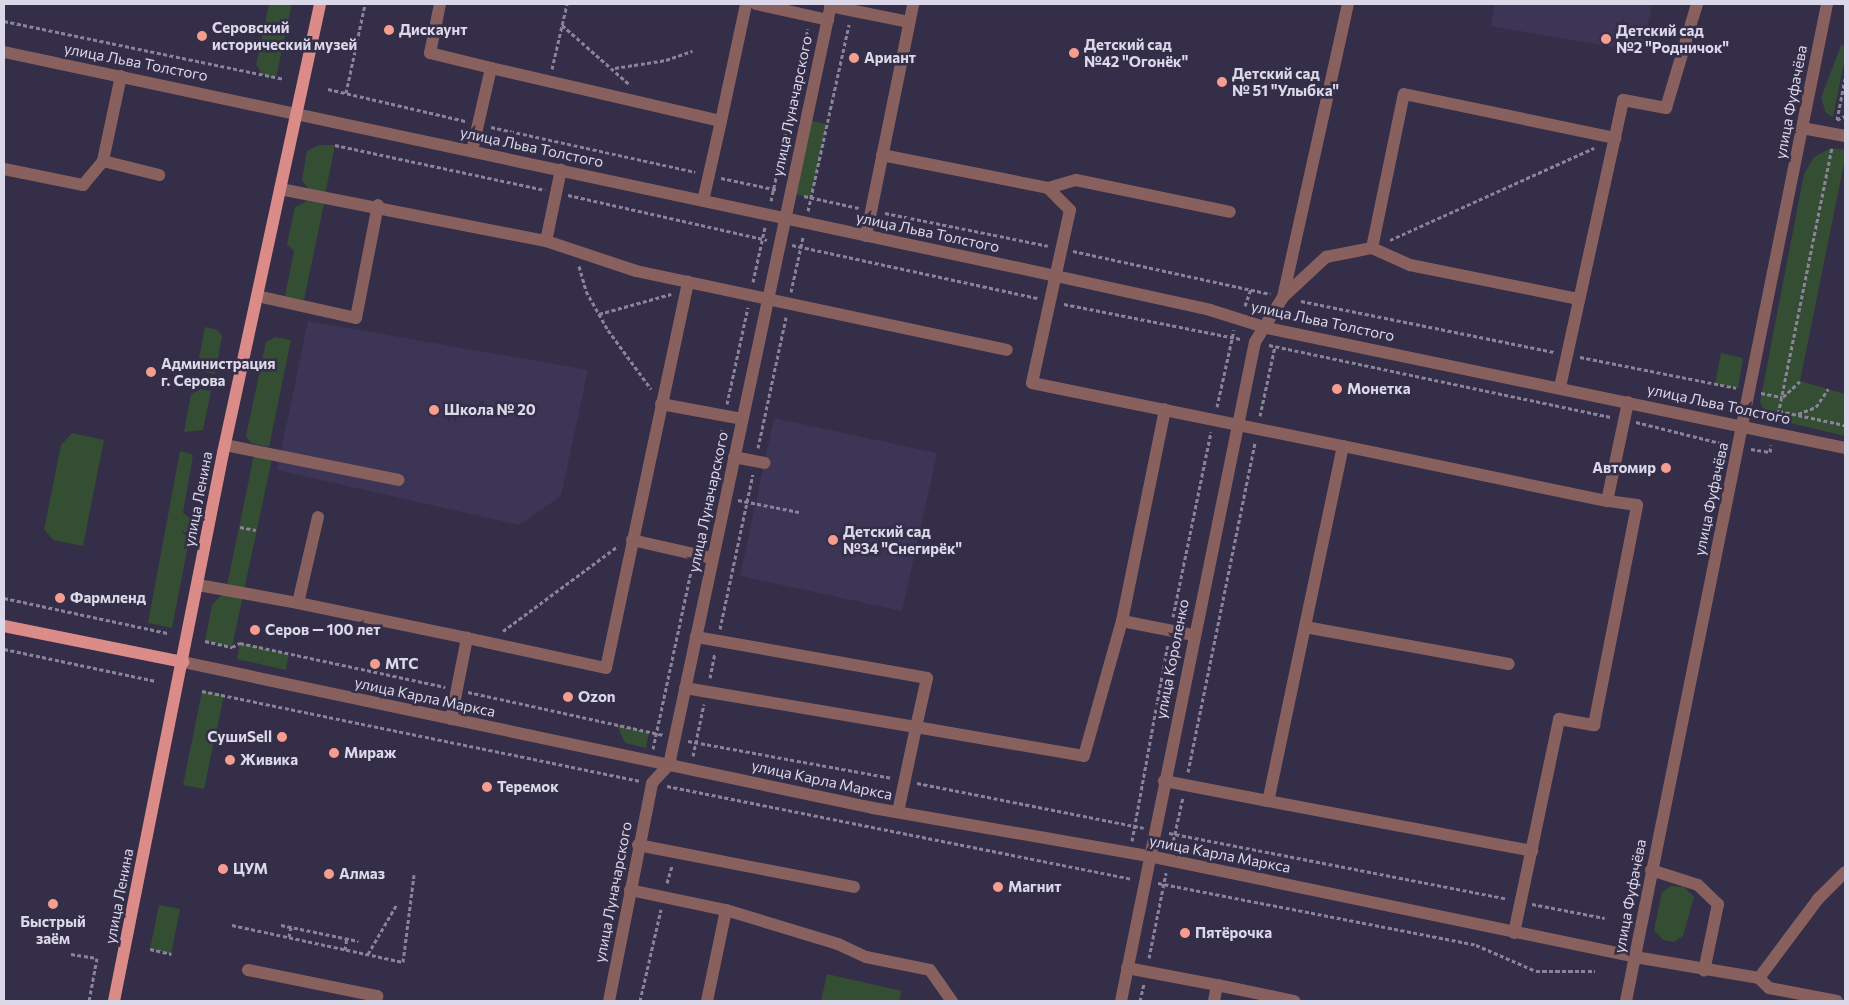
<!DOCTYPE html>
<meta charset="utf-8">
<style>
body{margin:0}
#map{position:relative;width:1849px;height:1005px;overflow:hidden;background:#342e48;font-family:Commissioner,sans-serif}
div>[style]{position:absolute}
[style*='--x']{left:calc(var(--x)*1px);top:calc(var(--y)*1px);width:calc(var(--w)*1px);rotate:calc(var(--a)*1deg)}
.built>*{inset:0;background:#3d3555}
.green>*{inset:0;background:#344e33}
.path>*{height:3px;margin-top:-1.5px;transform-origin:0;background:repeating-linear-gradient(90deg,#89849a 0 4px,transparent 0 6.5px)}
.minor>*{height:12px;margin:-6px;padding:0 6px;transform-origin:6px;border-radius:6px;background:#88615e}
.major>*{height:12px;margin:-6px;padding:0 6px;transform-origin:6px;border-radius:6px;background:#dc8c88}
.dots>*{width:14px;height:14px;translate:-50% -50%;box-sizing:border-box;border:2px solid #342e48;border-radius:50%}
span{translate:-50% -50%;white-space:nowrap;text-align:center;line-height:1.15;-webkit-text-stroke:5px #342e48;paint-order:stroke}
.poi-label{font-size:15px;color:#dbd8e9;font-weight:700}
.left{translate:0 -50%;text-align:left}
.right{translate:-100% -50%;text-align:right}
.street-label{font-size:15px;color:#dbd8e9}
.frame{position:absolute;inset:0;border:5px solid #dbd8e9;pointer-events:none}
</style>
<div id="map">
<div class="built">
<i style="clip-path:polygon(1495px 4px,1652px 4px,1642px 52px,1491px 26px)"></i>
<i style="clip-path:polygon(308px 321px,588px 370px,561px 496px,519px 525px,277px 470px)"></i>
<i style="clip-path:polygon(774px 418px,937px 453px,902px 611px,740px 576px)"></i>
</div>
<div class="green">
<i style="clip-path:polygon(269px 4px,292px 4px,276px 78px,263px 75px,256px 65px)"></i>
<i style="clip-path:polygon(1841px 45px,1845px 46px,1845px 58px,1833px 117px,1826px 113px,1821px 98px)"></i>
<i style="clip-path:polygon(811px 121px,827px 124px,811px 198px,795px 194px)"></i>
<i style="clip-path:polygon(319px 145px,335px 145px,325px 195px,308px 188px,302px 180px,307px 151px)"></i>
<i style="clip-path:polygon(1831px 148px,1845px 150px,1845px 159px,1800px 381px,1845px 394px,1845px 436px,1769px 418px,1760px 402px,1804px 174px,1814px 157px)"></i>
<i style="clip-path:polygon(307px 201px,324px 204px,304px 300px,285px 296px,294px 251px,287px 244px,295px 207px)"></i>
<i style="clip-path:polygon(205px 327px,218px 330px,222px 336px,215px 374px,205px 372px,198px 363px)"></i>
<i style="clip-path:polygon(275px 337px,291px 340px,269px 447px,251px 443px,246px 436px,266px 342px)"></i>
<i style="clip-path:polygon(1721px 353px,1743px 358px,1738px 388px,1715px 384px)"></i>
<i style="clip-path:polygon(201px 389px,211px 391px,203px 430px,184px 432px,191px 394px)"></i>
<i style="clip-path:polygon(72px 433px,104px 440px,83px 546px,53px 540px,44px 529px,61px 445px)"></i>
<i style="clip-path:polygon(255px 450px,273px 454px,232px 647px,205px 641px,212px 605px,226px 590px)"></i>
<i style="clip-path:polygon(180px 451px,193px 455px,183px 513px,193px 520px,172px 628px,148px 623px)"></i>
<i style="clip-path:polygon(240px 643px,289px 654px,286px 670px,237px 659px)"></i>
<i style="clip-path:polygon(202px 691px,224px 695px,204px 789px,183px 785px)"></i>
<i style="clip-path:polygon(617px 725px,649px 732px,646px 748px,625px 743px)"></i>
<i style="clip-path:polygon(1671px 886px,1684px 887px,1694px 897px,1683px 936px,1674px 942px,1663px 940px,1654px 930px,1662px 892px)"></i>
<i style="clip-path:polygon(159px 905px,180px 909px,171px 954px,150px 949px)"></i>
<i style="clip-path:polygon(827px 974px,902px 991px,899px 1001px,821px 1001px)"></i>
</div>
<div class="path">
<i style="--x:4;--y:21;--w:285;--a:11.7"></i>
<i style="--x:562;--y:25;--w:91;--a:41.4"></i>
<i style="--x:615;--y:68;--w:52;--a:-8.9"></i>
<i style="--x:666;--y:60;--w:28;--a:-19"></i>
<i style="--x:552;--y:69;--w:67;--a:-77"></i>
<i style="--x:328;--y:89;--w:142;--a:13.1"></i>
<i style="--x:346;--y:93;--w:91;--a:-77.9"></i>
<i style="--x:1837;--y:120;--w:42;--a:-79"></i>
<i style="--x:1837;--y:120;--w:9;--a:-27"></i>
<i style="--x:491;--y:127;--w:209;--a:12.4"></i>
<i style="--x:335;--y:145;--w:215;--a:12.1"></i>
<i style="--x:721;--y:178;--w:58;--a:11.9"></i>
<i style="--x:568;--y:195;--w:204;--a:12.7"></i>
<i style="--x:804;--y:196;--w:56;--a:12.3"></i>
<i style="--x:771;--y:201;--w:176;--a:-77.9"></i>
<i style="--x:808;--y:211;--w:191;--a:-77.6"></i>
<i style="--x:885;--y:213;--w:166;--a:11.4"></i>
<i style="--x:1390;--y:240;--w:224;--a:-24.3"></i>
<i style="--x:792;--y:245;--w:252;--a:12.2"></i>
<i style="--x:1073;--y:251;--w:202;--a:12.3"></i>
<i style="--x:579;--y:266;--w:26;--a:74"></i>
<i style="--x:586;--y:291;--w:45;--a:60.6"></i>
<i style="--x:608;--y:330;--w:73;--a:53.9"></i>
<i style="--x:753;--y:282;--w:56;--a:-77.7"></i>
<i style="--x:791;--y:292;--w:56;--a:-77.7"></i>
<i style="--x:1301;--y:301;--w:258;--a:11.4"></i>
<i style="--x:1064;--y:304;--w:180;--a:11.2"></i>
<i style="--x:1245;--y:306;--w:18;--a:-71"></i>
<i style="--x:599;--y:314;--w:75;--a:-15.5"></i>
<i style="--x:1269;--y:345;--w:349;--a:11.9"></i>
<i style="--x:1580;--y:357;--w:159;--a:11.2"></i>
<i style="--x:1761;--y:393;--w:21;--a:11"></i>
<i style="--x:1783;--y:397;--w:23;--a:-43"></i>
<i style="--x:727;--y:404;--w:99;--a:-77.8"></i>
<i style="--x:1217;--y:407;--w:79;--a:-77.6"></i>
<i style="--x:1779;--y:411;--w:67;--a:12"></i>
<i style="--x:1798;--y:414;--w:19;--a:-21"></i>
<i style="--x:1816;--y:407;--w:22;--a:-56"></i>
<i style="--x:1260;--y:416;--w:72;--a:-77.9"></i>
<i style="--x:1777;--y:420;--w:279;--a:-78.6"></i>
<i style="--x:1636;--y:422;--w:91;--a:14"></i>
<i style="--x:758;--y:448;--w:134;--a:-77.9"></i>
<i style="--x:1751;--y:449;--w:19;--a:9"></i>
<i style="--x:1770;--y:452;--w:7;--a:-82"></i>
<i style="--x:738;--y:500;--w:62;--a:11.1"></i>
<i style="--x:240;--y:527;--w:16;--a:11"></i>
<i style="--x:698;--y:541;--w:114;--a:-77.8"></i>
<i style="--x:4;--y:598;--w:167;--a:12.1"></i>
<i style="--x:1173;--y:617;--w:189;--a:-78.4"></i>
<i style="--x:720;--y:629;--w:158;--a:-78"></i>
<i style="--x:503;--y:631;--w:143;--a:-36.5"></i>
<i style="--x:205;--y:641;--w:28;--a:13"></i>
<i style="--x:232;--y:647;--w:9;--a:-27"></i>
<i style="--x:240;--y:643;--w:210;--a:12.1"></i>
<i style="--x:4;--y:649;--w:155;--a:11.9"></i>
<i style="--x:710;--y:678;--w:26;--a:-79"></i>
<i style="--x:202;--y:691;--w:446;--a:11.6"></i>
<i style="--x:468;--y:692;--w:200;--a:12.4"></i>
<i style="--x:688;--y:741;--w:206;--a:10.3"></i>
<i style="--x:653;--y:749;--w:186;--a:-77.9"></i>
<i style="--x:693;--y:756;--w:53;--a:-78.1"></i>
<i style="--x:1188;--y:772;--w:337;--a:-78.5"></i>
<i style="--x:917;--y:783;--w:231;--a:11.2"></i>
<i style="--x:667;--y:786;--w:474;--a:11.3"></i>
<i style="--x:1169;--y:833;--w:344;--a:11"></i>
<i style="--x:1132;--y:841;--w:201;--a:-79.7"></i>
<i style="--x:1172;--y:847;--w:51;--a:-77.6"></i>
<i style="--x:667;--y:883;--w:19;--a:-74"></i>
<i style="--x:1158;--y:883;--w:324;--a:11"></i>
<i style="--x:1476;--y:945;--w:65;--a:23.4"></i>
<i style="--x:1536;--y:971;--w:59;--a:0"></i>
<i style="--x:1532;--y:904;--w:74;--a:10.9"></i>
<i style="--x:232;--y:925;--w:175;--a:12.2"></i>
<i style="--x:403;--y:962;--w:88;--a:-82.8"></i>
<i style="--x:281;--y:925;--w:79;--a:11.7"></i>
<i style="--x:289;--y:937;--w:10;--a:-79"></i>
<i style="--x:150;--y:949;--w:22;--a:13"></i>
<i style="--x:345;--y:950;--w:12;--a:-81"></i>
<i style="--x:71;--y:954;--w:26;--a:9"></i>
<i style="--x:97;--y:958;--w:44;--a:100.5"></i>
<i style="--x:368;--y:954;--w:58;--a:-59.9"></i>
<i style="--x:1149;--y:958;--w:87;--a:-78.7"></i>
<i style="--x:640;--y:1001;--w:94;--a:-77.1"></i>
<i style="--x:1140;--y:1001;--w:18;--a:-77"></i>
</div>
<div class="minor">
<i style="--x:440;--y:4;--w:50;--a:101.5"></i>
<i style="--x:430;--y:53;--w:63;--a:13.8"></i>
<i style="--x:491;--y:68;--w:85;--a:102.9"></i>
<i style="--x:756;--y:4;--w:74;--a:12.5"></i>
<i style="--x:830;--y:6;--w:81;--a:11.4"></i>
<i style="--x:4;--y:52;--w:1076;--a:12.02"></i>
<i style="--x:1056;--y:276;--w:158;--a:12.4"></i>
<i style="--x:1210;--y:310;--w:60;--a:17.5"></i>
<i style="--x:1267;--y:328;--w:590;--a:11.73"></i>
<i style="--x:491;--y:68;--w:236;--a:13"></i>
<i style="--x:721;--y:121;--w:120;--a:-77.9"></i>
<i style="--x:121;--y:76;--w:87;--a:102"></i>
<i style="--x:103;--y:161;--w:58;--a:14"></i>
<i style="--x:1802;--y:128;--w:44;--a:10.5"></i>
<i style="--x:882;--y:155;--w:169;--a:11.2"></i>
<i style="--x:1048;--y:188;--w:29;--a:-16"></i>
<i style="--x:1076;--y:180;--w:157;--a:11.7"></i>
<i style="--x:4;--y:169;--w:81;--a:11.4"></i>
<i style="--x:83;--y:185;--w:31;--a:-50"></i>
<i style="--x:1048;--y:188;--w:31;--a:45"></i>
<i style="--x:1070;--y:210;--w:177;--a:102.4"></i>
<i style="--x:1032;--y:383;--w:317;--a:11.5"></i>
<i style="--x:1343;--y:446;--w:363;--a:101.9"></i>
<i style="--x:1268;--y:801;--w:106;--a:-169.1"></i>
<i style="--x:280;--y:189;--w:271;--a:11.1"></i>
<i style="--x:546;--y:241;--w:95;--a:18.4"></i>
<i style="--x:636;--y:271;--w:379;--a:12"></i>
<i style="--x:703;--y:201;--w:82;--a:-77.3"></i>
<i style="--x:866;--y:236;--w:237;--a:-78.5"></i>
<i style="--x:546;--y:241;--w:73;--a:-78.1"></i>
<i style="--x:1372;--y:248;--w:42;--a:24.1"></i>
<i style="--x:1410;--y:265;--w:171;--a:11.4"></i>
<i style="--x:257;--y:296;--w:101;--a:12.5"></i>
<i style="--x:356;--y:318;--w:115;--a:-79"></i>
<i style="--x:1283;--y:297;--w:59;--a:-42.9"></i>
<i style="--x:1326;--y:257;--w:47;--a:-11.1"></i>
<i style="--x:1372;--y:248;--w:157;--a:-78.3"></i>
<i style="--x:1404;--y:94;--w:216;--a:11.8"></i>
<i style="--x:1560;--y:387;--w:294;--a:-77.6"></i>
<i style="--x:1623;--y:100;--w:44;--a:10.5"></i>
<i style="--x:1666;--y:108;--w:109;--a:-73.4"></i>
<i style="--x:661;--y:404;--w:82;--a:10.5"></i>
<i style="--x:225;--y:445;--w:177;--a:11.4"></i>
<i style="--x:1343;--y:446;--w:270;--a:11.8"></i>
<i style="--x:734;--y:457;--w:31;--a:11"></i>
<i style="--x:318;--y:517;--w:88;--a:103.1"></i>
<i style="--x:298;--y:603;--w:173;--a:11.7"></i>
<i style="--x:632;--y:540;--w:82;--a:12.7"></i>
<i style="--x:198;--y:585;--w:102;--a:10.2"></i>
<i style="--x:1122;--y:621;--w:216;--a:-78.5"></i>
<i style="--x:1305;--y:627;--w:207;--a:10.3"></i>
<i style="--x:183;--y:662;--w:705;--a:11.95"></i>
<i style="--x:873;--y:808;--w:280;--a:9.9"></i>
<i style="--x:1149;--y:856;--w:496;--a:11.7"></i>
<i style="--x:1635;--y:957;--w:126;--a:9.6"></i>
<i style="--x:1759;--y:978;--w:99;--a:-53.2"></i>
<i style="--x:1818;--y:899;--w:38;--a:-45"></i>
<i style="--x:685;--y:688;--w:234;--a:9.6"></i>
<i style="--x:916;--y:727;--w:50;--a:-77.3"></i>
<i style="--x:927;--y:678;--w:235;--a:-169.9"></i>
<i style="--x:451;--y:719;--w:83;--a:-78.8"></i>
<i style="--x:467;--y:638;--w:142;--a:12.2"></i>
<i style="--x:606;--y:668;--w:395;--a:-78"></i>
<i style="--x:1268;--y:801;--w:269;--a:10.7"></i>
<i style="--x:898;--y:812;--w:87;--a:-78"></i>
<i style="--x:916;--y:727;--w:170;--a:9.8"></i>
<i style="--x:1084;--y:756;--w:140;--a:-74.3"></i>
<i style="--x:1122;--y:621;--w:72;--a:11.2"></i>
<i style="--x:638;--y:845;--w:220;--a:11"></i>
<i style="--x:1651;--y:870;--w:49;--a:17.7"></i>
<i style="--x:1698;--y:885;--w:28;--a:44"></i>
<i style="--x:1718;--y:904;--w:68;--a:101.8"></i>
<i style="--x:630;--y:890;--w:98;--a:11.8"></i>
<i style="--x:726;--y:910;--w:117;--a:16.9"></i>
<i style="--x:838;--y:944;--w:31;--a:25"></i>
<i style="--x:866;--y:957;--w:65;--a:11.5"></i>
<i style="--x:930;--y:970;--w:38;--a:55"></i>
<i style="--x:1514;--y:933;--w:219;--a:-78.1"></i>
<i style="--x:1559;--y:719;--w:36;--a:10"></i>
<i style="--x:1594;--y:725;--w:224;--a:-78.9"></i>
<i style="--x:1637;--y:505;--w:30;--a:-172"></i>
<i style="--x:1607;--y:501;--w:101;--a:-78"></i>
<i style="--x:1127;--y:968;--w:92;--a:10.7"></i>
<i style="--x:248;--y:970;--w:132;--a:11.4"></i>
<i style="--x:377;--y:996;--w:5;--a:101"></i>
<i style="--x:1759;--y:978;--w:14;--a:45"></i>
<i style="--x:1769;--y:988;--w:69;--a:10.8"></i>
<i style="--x:609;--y:1001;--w:222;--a:-78.8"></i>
<i style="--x:652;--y:783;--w:25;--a:-47"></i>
<i style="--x:669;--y:765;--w:778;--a:-77.98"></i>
<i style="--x:707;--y:1001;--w:93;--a:-78.2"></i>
<i style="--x:1121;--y:1001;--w:672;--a:-78.51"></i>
<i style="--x:1255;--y:342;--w:53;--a:-58.1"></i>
<i style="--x:1283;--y:297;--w:300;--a:-77.5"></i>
<i style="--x:1214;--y:1001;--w:16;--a:-79"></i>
<i style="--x:1217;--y:985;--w:79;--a:11.7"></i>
<i style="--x:1626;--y:1001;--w:1017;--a:-78.6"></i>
</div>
<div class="major">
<i style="--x:4;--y:626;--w:183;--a:11.4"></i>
<i style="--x:114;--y:1001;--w:559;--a:-78.75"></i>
<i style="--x:223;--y:453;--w:459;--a:-77.8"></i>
</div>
<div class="dots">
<i style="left:389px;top:30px;background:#f59d8e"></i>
<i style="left:202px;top:36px;background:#f59d8e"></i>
<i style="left:1606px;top:39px;background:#f59d8e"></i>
<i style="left:1074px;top:53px;background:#f59d8e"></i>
<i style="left:854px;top:58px;background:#f59d8e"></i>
<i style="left:1222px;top:82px;background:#f59d8e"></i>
<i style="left:151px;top:372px;background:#f59d8e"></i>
<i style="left:1337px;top:389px;background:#f59d8e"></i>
<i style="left:434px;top:410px;background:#f59d8e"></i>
<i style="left:1666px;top:468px;background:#f59d8e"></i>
<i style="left:833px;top:540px;background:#f59d8e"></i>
<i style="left:60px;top:598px;background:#f59d8e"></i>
<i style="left:255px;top:630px;background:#f59d8e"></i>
<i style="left:375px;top:664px;background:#f59d8e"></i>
<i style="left:568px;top:697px;background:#f59d8e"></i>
<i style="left:282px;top:737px;background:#f59d8e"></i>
<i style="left:334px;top:753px;background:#f59d8e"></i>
<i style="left:230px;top:760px;background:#f59d8e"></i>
<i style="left:487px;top:787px;background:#f59d8e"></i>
<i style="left:223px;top:869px;background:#f59d8e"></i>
<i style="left:329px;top:874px;background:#f59d8e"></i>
<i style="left:998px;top:887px;background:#f59d8e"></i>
<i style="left:53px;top:904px;background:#f59d8e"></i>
<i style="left:1185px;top:933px;background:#f59d8e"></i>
</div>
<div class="poi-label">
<span class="left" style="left:212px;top:36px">Серовский<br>исторический музей</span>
<span class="left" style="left:399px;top:30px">Дискаунт</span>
<span class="left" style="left:1616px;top:39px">Детский сад<br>№2 "Родничок"</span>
<span class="left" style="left:1084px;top:53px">Детский сад<br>№42 "Огонёк"</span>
<span class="left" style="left:864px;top:58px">Ариант</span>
<span class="left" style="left:1232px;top:82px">Детский сад<br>№ 51 "Улыбка"</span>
<span class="left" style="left:161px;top:372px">Администрация<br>г. Серова</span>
<span class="left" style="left:1347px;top:389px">Монетка</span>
<span class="left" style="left:444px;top:410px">Школа № 20</span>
<span class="right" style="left:1656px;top:468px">Автомир</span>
<span class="left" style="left:843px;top:540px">Детский сад<br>№34 "Снегирёк"</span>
<span class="left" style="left:70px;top:598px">Фармленд</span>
<span class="left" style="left:265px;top:630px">Серов — 100 лет</span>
<span class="left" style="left:385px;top:664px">МТС</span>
<span class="left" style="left:578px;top:697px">Ozon</span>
<span class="right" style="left:272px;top:737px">СушиSell</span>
<span class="left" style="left:344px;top:753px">Мираж</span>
<span class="left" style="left:240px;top:760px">Живика</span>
<span class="left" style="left:497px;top:787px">Теремок</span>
<span class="left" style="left:233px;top:869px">ЦУМ</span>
<span class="left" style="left:339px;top:874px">Алмаз</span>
<span class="left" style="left:1008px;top:887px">Магнит</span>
<span style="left:53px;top:930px">Быстрый<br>заём</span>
<span class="left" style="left:1195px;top:933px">Пятёрочка</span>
</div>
<div class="street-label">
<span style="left:136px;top:62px;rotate:11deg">улица Льва Толстого</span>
<span style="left:1791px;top:102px;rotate:-79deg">улица Фуфачёва</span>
<span style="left:792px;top:106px;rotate:-78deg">улица Луначарского</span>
<span style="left:532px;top:147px;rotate:12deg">улица Льва Толстого</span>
<span style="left:928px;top:232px;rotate:12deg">улица Льва Толстого</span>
<span style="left:1323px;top:321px;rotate:12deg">улица Льва Толстого</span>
<span style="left:1719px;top:404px;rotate:12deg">улица Льва Толстого</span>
<span style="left:198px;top:499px;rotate:-79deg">улица Ленина</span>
<span style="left:1711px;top:499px;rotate:-78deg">улица Фуфачёва</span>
<span style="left:708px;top:502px;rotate:-78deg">улица Луначарского</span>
<span style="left:1172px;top:659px;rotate:-79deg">улица Короленко</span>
<span style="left:425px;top:697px;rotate:12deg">улица Карла Маркса</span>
<span style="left:822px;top:780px;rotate:12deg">улица Карла Маркса</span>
<span style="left:1220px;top:854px;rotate:11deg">улица Карла Маркса</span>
<span style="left:613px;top:892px;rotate:-79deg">улица Луначарского</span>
<span style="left:119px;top:896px;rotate:-79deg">улица Ленина</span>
<span style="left:1630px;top:896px;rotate:-79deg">улица Фуфачёва</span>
</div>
<div class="frame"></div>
</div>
